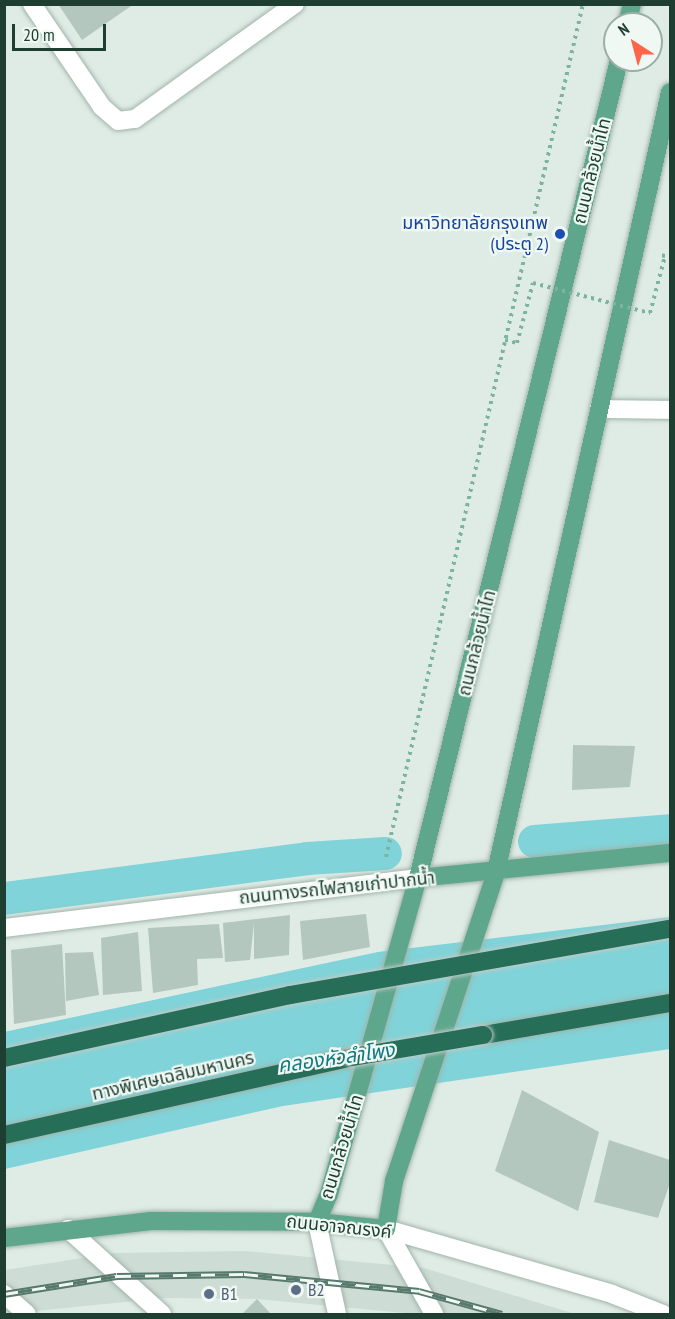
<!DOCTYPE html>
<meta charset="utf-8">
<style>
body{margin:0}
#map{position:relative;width:675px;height:1319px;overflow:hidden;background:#dfece5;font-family:"PT Sans Narrow","Noto Sans Thai",sans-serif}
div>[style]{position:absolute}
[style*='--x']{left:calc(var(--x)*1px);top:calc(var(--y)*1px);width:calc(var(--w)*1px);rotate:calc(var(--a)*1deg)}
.built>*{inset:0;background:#cddcd4}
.water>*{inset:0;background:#80d3d8}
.canal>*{height:33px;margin:-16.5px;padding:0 16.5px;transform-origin:16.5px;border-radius:16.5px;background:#80d3d8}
.building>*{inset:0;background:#b4c7be}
.path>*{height:4px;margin-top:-2px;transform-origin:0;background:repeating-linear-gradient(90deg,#7cb49d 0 3px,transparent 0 7.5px)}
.roads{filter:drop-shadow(0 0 2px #a1b4ac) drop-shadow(0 0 2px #a1b4ac)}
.minor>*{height:18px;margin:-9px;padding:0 9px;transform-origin:9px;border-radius:9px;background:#fff}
.major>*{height:18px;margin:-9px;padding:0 9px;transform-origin:9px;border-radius:9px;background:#5ea78d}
.highway>*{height:18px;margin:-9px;padding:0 9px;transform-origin:9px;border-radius:9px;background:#276e58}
.rail>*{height:7px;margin-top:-3.5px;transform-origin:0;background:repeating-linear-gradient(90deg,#f0f8f3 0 14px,#587a6e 0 28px);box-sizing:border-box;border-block:2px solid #587a6e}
.path-bridge>*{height:4px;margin-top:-2px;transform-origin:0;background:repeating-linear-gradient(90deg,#7cb49d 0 3px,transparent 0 7.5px)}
.bridges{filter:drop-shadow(0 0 2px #c0c9c6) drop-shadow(0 0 2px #c0c9c6)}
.highway-bridge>*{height:18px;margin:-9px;padding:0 9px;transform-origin:9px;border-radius:9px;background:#276e58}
.dots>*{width:16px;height:16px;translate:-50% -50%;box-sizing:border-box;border:3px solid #f0f8f3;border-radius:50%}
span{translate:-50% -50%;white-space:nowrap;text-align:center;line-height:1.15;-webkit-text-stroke:4.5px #f0f8f3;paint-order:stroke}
.street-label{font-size:18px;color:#1e3e32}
.transit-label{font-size:18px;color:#164399}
.right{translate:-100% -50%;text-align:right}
.service-label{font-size:18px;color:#4e5e75}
.left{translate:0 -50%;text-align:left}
.water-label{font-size:20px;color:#127980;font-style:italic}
.frame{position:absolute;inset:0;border:6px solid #1e3e32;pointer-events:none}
.north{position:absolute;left:603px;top:12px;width:60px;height:60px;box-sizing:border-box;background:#f0f8f3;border:2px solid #9caea6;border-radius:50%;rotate:324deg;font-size:16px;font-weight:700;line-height:24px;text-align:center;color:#1e3e32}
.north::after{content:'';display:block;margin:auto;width:21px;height:27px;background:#ff654a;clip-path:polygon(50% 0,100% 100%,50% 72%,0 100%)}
.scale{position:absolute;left:12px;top:24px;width:94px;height:27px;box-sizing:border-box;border:3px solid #1e3e32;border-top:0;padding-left:8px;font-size:18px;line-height:21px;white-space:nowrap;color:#1e3e32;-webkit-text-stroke:4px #f0f8f3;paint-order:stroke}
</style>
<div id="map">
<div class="built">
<i style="clip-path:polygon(245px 1251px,424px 1268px,575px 1314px,415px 1314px,257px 1299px,165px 1298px,5px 1314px,5px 1270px,115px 1253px)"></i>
</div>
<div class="water">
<i style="clip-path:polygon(670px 917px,670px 1049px,283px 1106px,5px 1169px,4px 1032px,378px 952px)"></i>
</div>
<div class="canal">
<i style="--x:534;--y:841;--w:136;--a:-4.6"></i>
<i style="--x:4;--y:898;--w:306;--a:-7.5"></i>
<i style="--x:307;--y:858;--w:78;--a:-3.7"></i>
</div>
<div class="building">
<i style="clip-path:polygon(58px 4px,134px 4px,82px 40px)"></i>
<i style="clip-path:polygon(573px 745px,635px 746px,630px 787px,572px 790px)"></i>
<i style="clip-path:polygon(366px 914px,370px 947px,303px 960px,300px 921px)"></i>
<i style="clip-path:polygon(290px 915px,289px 955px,254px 959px,254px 923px,250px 960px,225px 962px,223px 923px)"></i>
<i style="clip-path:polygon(219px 924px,223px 958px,197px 959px,198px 985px,153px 993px,148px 928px)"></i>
<i style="clip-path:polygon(138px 932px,142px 991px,103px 995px,101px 938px)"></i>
<i style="clip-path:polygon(62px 944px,66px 1015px,14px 1024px,11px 950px)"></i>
<i style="clip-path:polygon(93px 952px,99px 995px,66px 1001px,65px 953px)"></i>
<i style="clip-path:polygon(522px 1090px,599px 1132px,578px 1211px,495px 1171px)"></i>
<i style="clip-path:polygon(609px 1140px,670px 1160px,670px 1183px,658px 1218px,594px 1202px)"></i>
<i style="clip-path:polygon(257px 1299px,271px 1314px,242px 1314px)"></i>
</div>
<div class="path">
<i style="--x:650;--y:313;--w:59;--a:-75.3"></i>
<i style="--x:665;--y:256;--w:5;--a:-169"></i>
<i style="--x:505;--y:340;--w:12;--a:14"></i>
<i style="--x:517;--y:343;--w:62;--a:-75.1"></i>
<i style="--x:386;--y:857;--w:875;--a:-77"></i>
</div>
<div class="roads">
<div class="minor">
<i style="--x:32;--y:4;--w:125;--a:55.8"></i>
<i style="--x:102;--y:107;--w:21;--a:41"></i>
<i style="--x:118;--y:121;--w:17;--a:-7"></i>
<i style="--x:135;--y:119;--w:197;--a:-35.7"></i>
<i style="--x:599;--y:409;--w:71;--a:0.8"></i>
<i style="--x:4;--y:928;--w:417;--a:-6.9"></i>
<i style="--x:317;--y:1222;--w:94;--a:77.7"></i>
<i style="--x:68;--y:1229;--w:127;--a:42.1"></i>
<i style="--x:386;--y:1229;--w:235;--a:16"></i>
<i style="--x:612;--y:1294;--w:55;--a:21.4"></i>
<i style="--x:386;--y:1229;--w:98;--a:60.5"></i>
<i style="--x:4;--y:1294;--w:30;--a:41"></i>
</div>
<div class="major">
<i style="--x:627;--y:24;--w:21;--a:-76"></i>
<i style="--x:418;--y:878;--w:253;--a:-5.7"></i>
<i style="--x:317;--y:1222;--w:30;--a:-67"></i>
<i style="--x:329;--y:1194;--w:328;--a:-74.3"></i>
<i style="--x:418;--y:878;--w:842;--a:-76.19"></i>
<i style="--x:4;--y:1238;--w:148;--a:-6.6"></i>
<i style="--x:151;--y:1221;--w:166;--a:0.3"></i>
<i style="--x:317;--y:1222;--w:69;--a:5.8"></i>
<i style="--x:386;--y:1229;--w:49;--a:-80.5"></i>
<i style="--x:394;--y:1181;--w:325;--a:-71.7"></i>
<i style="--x:496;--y:872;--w:799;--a:-77.42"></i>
</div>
<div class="highway">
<i style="--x:483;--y:1035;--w:190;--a:-9.7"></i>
<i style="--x:4;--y:1135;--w:358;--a:-12.6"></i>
</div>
</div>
<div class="rail">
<i style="--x:4;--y:1294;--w:114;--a:-9.1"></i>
<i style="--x:117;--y:1276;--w:127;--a:-0.9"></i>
<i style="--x:244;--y:1274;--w:176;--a:5.5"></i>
<i style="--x:419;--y:1291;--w:86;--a:15.5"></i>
</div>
<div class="path-bridge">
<i style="--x:533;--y:283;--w:121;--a:14.4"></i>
</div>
<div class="bridges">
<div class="highway-bridge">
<i style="--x:353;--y:1057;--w:132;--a:-9.6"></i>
<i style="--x:4;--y:1058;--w:293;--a:-12.4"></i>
<i style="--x:290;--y:995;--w:386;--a:-9.9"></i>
</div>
</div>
<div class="dots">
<i style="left:560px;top:234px;background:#1a4fb4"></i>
<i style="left:296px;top:1290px;background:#5c6f8a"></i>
<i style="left:209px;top:1294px;background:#5c6f8a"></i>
</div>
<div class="street-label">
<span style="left:592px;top:171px;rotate:-76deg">ถนนกล้วยน้ำไท</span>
<span style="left:477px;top:643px;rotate:-76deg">ถนนกล้วยน้ำไท</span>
<span style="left:337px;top:888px;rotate:-6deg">ถนนทางรถไฟสายเก่าปากน้ำ</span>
<span style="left:173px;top:1076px;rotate:-13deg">ทางพิเศษเฉลิมมหานคร</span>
<span style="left:342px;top:1147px;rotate:-73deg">ถนนกล้วยน้ำไท</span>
<span style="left:339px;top:1227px;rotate:6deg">ถนนอาจณรงค์</span>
</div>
<div class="transit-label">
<span class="right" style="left:548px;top:234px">มหาวิทยาลัยกรุงเทพ<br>(ประตู 2)</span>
</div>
<div class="service-label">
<span class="left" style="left:308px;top:1290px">B2</span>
<span class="left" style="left:221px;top:1294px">B1</span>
</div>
<div class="water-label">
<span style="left:336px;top:1058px;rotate:-8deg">คลองหัวลำโพง</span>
</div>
<div class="frame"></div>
<div class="north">N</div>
<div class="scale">20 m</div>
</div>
